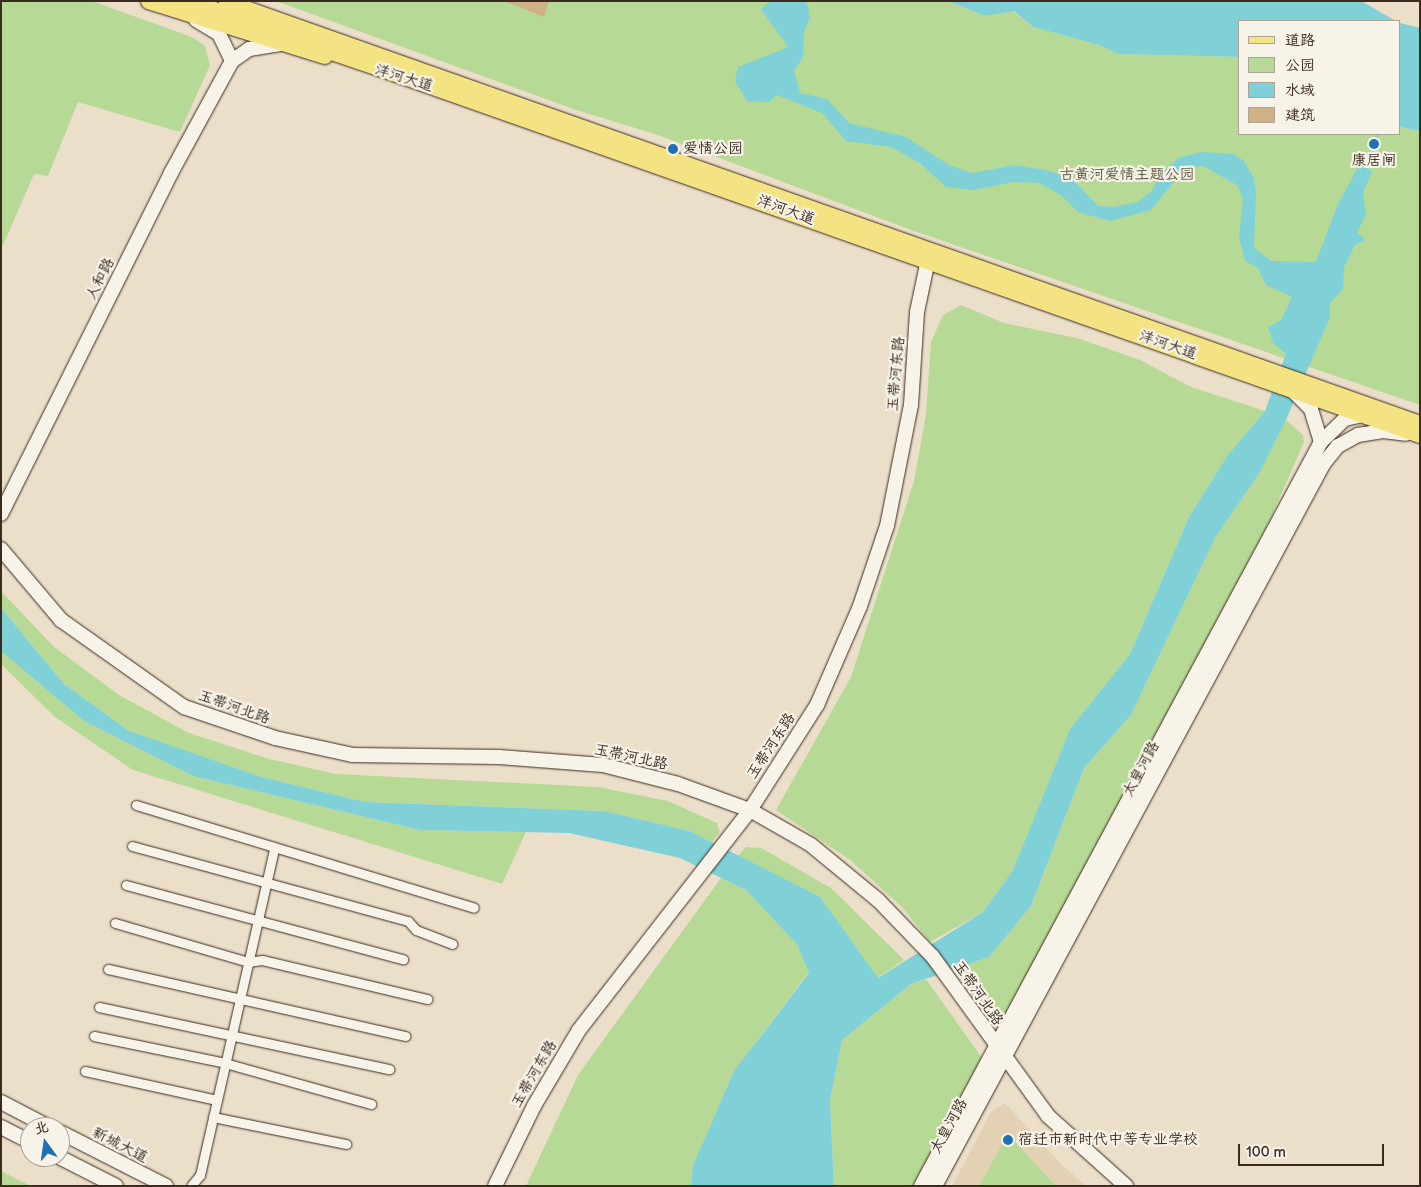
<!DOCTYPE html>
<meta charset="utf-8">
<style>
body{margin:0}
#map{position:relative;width:1421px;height:1187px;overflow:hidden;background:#ebdfca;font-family:"Balsamiq Sans","LXGW WenKai TC",sans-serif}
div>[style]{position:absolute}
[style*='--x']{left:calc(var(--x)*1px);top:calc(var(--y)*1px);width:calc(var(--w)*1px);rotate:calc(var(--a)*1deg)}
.built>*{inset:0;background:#e3d1b5}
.green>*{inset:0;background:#b6da95}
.water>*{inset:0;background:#7fd0d7}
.stream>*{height:3px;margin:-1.5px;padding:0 1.5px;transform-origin:1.5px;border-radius:1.5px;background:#7fd0d7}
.building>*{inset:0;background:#cfb184}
.roads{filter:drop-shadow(0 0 1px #3b2a1e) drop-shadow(0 0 1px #3b2a1e)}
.street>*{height:9px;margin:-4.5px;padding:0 4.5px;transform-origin:4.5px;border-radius:4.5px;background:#f7f3e8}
.secondary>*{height:14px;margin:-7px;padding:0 7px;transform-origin:7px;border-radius:7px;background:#f7f3e8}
.primary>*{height:15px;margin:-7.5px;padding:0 7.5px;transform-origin:7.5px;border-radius:7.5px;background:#f4e382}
.highway>*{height:18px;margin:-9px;padding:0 9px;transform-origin:9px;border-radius:9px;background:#f4e382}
.dots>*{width:14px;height:14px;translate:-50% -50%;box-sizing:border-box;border:2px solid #f7f3e8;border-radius:50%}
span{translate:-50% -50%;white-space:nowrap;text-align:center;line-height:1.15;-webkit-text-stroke:4.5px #f7f3e8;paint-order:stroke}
.street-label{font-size:15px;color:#3b2a1e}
.poi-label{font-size:15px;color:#3b2a1e}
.left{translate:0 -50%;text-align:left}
.park-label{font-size:15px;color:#5a563c}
.frame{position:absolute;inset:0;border:2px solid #3b2a1e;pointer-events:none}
.legend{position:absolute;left:1238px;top:20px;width:162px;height:115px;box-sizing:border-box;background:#f7f3e8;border:1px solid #aca397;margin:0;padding:6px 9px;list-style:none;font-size:15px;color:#3b2a1e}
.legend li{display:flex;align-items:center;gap:10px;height:25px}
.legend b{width:25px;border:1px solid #aca397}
.north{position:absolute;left:20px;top:1117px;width:50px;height:50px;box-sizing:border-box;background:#f7f3e8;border:1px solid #aca397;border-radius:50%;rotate:346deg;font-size:14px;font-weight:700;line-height:20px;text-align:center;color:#3b2a1e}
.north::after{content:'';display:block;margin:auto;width:18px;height:22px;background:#1f6fb2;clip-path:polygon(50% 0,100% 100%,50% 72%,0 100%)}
.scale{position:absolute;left:1238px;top:1144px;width:146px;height:22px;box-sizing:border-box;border:2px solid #3b2a1e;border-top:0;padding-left:6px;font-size:15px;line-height:18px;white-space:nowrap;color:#3b2a1e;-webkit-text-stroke:4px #f7f3e8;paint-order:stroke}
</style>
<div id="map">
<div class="built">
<i style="clip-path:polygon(1005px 1103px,1064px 1167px,1087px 1186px,952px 1186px,991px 1112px)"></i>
</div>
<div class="green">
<i style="clip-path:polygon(1px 1px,92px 1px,192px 37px,205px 46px,210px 65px,180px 132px,78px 102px,48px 176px,34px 174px,1px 250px)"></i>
<i style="clip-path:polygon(276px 1px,948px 1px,985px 16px,1013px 11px,1033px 27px,1099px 45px,1118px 54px,1240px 57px,1240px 134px,1400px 134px,1400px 127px,1420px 131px,1420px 405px,911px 230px,658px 135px,576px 110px)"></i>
<i style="clip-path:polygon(961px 305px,1004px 323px,1077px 338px,1140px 360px,1191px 387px,1265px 411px,1227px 456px,1189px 517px,1130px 654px,1070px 729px,1013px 870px,983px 912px,930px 942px,902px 907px,850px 860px,776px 810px,851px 677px,914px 481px,926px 414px,931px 342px,943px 315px)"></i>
<i style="clip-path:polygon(1286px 420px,1303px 435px,1304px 442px,1263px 536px,1002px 1023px,994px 1022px,954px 969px,989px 957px,1031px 906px,1084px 768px,1131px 715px,1215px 538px,1257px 476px)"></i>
<i style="clip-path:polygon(1px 591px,54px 647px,119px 695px,189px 733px,269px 759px,336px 774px,598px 787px,668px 801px,717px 823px,720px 832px,712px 842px,690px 831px,604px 811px,365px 802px,258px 776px,177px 750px,129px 731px,64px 684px,1px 608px)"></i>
<i style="clip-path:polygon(1px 651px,84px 721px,193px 776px,420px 830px,526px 832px,502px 884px,133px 770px,55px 717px,1px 664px)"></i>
<i style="clip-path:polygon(746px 847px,761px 848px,831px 888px,904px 960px,877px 978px,820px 897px,737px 857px)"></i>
<i style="clip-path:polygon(721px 878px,746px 890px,798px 944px,809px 972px,734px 1071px,693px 1165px,691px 1186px,526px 1186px,578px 1075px)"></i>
<i style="clip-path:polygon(926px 979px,982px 1058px,917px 1186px,834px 1186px,830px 1101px,842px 1040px,911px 984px)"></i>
<i style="clip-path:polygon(1008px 1134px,1056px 1186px,979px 1186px)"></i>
<i style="clip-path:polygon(1px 1171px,31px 1186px,1px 1186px)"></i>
</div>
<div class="water">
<i style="clip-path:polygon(771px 1px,805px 1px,808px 6px,810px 18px,804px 32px,803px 57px,794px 71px,800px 93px,827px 99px,849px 123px,906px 137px,949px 165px,972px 173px,1015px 165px,1051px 171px,1074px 181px,1098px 206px,1114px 207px,1137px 202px,1151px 192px,1161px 173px,1180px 157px,1202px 152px,1233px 154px,1243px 160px,1253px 176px,1256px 191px,1254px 248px,1271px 261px,1316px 262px,1337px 206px,1359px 165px,1363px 167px,1369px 162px,1367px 169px,1372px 171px,1363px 193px,1366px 215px,1357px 232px,1365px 240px,1355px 245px,1344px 267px,1343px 289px,1330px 303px,1330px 317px,1286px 420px,1260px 472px,1215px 538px,1131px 715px,1084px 768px,1031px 906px,989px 957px,911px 984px,842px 1040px,830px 1101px,834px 1186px,691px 1186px,693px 1165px,734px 1071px,809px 973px,797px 944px,746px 890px,680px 858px,569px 833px,420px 830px,193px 776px,84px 721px,9px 658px,1px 651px,1px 608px,64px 684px,129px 731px,258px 776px,365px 802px,604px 811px,690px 831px,820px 897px,878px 978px,983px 912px,1013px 870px,1070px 729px,1130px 654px,1189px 517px,1227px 456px,1265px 411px,1286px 354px,1273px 343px,1268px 327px,1281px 320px,1292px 297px,1266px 285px,1258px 268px,1245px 261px,1239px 237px,1243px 199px,1237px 185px,1203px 166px,1185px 168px,1151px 210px,1110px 221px,1078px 212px,1062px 196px,1039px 183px,1013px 182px,974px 190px,946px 187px,921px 164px,891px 147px,846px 141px,822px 113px,777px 95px,769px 102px,747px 101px,735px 81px,738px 67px,788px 47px,761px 9px)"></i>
<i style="clip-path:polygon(948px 1px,1361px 1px,1396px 21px,1240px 21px,1240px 57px,1118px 54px,1099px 45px,1033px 27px,1014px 11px,985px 16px)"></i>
<i style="clip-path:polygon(1400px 23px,1420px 28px,1420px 131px,1400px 127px)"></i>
</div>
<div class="stream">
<i style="--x:1375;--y:140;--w:6;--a:-72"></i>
</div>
<div class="building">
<i style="clip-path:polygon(504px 1px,549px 1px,544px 17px)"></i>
</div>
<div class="roads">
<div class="street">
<i style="--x:136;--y:805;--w:353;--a:16.9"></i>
<i style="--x:132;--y:846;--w:286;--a:15.2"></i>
<i style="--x:408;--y:921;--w:12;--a:48"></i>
<i style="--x:416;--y:930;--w:39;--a:21"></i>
<i style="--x:126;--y:885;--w:287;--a:15"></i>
<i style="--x:115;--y:923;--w:139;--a:16.3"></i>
<i style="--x:248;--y:962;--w:14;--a:-8"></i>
<i style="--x:262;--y:960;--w:170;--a:13.3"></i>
<i style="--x:108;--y:969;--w:305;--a:12.7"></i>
<i style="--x:99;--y:1007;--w:297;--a:12.1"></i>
<i style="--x:94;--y:1036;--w:134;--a:11.6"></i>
<i style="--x:225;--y:1063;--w:152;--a:15.7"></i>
<i style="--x:85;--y:1071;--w:135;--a:12.4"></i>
<i style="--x:213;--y:1117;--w:136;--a:11.5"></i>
<i style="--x:191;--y:1186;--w:14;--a:-51"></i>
<i style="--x:200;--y:1175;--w:335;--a:-77.2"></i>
</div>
<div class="secondary">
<i style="--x:196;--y:20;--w:27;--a:31"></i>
<i style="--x:219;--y:34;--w:30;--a:64"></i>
<i style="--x:232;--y:61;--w:21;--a:-35"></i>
<i style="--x:249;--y:49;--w:30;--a:-9"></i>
<i style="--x:1321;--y:442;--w:33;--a:-44"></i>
<i style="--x:1345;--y:419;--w:23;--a:-13"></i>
<i style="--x:1;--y:514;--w:381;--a:-63.5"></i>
<i style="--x:171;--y:173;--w:128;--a:-61.4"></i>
<i style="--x:1;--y:549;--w:93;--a:49.8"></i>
<i style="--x:61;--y:620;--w:151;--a:35.3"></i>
<i style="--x:184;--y:707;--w:96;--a:18.8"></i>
<i style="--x:275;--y:738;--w:80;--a:12.3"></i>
<i style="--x:353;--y:755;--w:146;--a:0.8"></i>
<i style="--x:499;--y:757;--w:104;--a:4.4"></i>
<i style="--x:603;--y:765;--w:77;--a:14.2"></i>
<i style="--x:678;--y:784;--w:77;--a:19.9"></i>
<i style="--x:750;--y:810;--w:70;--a:29.8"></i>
<i style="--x:811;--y:845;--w:87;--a:39.4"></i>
<i style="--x:878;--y:900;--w:79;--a:46"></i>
<i style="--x:933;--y:957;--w:196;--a:54.1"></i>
<i style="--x:1048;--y:1116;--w:105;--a:41.9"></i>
<i style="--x:1;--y:1102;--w:54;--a:27.5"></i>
<i style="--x:1;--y:1127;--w:33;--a:27"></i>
<i style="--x:60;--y:1132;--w:119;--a:27"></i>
<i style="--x:59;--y:1157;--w:64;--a:27"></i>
<i style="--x:495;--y:1186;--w:89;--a:-64"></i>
<i style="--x:534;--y:1106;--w:88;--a:-59.4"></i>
<i style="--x:579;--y:1030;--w:279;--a:-52.1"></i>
<i style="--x:750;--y:810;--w:125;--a:-57.5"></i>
<i style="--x:817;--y:705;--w:108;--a:-66.5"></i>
<i style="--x:860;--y:606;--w:84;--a:-71.4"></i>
<i style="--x:887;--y:526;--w:123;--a:-78.8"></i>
<i style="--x:911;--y:405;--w:93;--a:-86.3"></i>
<i style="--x:917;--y:312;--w:53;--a:-78.1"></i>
<i style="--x:921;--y:1186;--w:845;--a:-61.74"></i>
<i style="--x:1321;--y:442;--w:34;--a:-107"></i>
<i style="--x:1311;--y:409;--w:25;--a:-135"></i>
<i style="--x:935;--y:1186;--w:821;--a:-61.72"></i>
<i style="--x:1324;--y:463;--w:22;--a:-51"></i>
<i style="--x:1338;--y:446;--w:23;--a:-29"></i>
<i style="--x:1358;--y:435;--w:25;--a:-9"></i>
<i style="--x:1383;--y:431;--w:23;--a:7"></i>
</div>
<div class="primary">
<i style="--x:148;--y:1;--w:185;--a:17.3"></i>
<i style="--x:226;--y:1;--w:1266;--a:19.47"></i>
<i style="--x:393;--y:73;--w:1089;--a:19.42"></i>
</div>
<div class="highway">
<i style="--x:185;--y:1;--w:232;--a:18.8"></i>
</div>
</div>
<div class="dots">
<i style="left:1374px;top:144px;background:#1f6fb2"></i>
<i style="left:673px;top:149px;background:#1f6fb2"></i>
<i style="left:1008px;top:1140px;background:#1f6fb2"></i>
</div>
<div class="street-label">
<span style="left:404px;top:78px;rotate:17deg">洋河大道</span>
<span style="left:786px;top:210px;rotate:20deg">洋河大道</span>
<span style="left:100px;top:279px;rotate:-63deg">人和路</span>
<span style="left:1168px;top:345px;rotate:19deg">洋河大道</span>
<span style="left:896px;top:374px;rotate:-85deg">玉带河东路</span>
<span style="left:234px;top:707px;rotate:19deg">玉带河北路</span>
<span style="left:771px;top:746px;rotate:-57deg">玉带河东路</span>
<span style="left:631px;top:757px;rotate:12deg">玉带河北路</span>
<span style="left:1141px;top:769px;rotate:-62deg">太皇河路</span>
<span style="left:978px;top:993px;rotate:55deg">玉带河北路</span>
<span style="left:534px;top:1074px;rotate:-60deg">玉带河东路</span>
<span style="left:949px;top:1126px;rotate:-61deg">太皇河路</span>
<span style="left:120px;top:1145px;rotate:27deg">新城大道</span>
</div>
<div class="poi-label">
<span class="left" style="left:683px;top:149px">爱情公园</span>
<span style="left:1374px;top:161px">康居闸</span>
<span class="left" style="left:1018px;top:1140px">宿迁市新时代中等专业学校</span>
</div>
<div class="park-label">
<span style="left:1127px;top:175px">古黄河爱情主题公园</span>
</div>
<div class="frame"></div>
<ul class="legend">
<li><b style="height:6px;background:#f4e382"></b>道路</li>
<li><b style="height:14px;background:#b6da95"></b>公园</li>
<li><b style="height:14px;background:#7fd0d7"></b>水域</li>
<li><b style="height:14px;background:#cfb184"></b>建筑</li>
</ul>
<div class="north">北</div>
<div class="scale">100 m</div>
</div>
